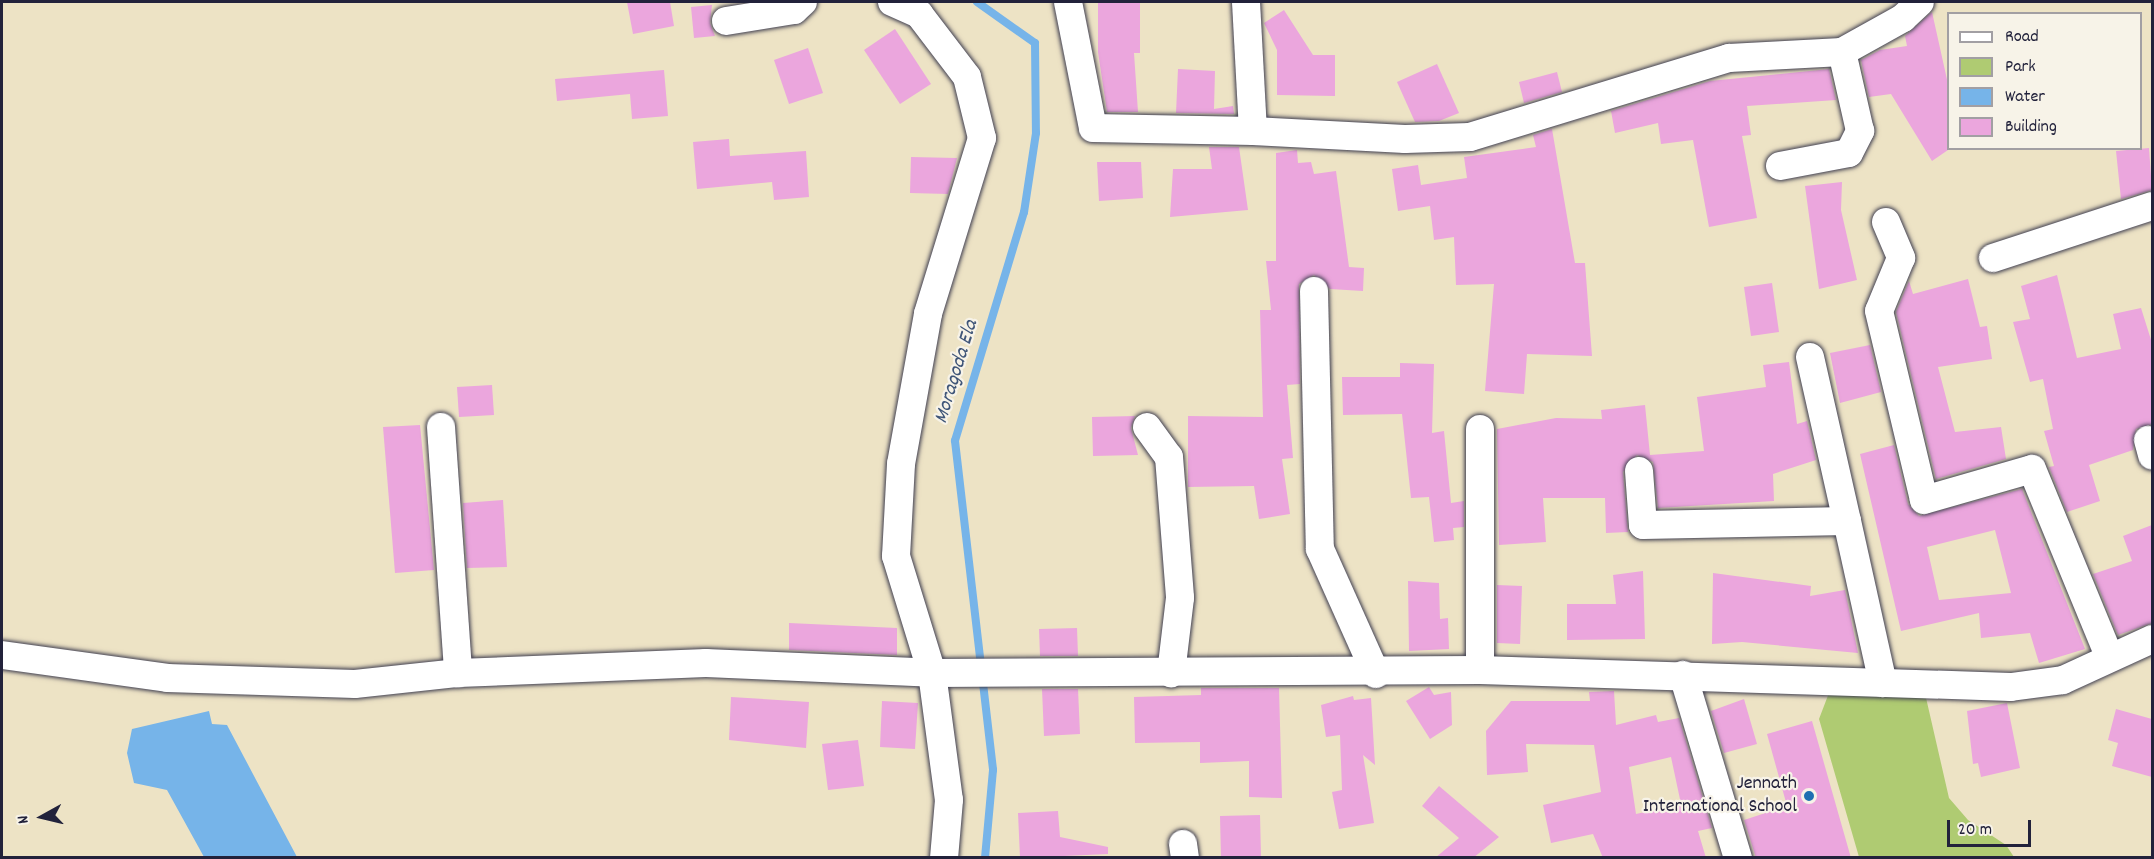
<!DOCTYPE html>
<style>
body{margin:0}
#map{position:relative;width:2154px;height:859px;overflow:hidden;background:#ede3c5;font-family:Dekko,sans-serif}
div>[style]{position:absolute}
[style*='--x']{left:calc(var(--x)*1px);top:calc(var(--y)*1px);width:calc(var(--w)*1px);rotate:calc(var(--a)*1deg)}
.green>*{inset:0;background:#afcb72}
.water>*{inset:0;background:#76b4e9}
.stream>*{height:8px;margin:-4px;padding:0 4px;transform-origin:4px;border-radius:4px;background:#76b4e9}
.building>*{inset:0;background:#eba6dd}
.roads{filter:drop-shadow(0 0 2px #403f50) drop-shadow(0 0 2px #403f50)}
.minor>*{height:28px;margin:-14px;padding:0 14px;transform-origin:14px;border-radius:14px;background:#fff}
.dots>*{width:16px;height:16px;translate:-50% -50%;box-sizing:border-box;border:3px solid #f7f3e8;border-radius:50%}
span{translate:-50% -50%;white-space:nowrap;text-align:center;line-height:1.15;-webkit-text-stroke:4.5px #f7f3e8;paint-order:stroke}
.poi-label{font-size:20px;color:#22223b}
.right{translate:-100% -50%;text-align:right}
.water-label{font-size:21px;color:#3f5578;font-style:italic}
.frame{position:absolute;inset:0;border:3px solid #22223b;pointer-events:none}
.legend{position:absolute;left:1947px;top:12px;width:195px;height:138px;box-sizing:border-box;background:#f7f3e8;border:2px solid #a29fa3;margin:0;padding:8px 10px;list-style:none;font-size:18px;color:#22223b}
.legend li{display:flex;align-items:center;gap:12px;height:30px}
.legend b{width:30px;border:2px solid #a29fa3}
.north{position:absolute;left:12px;top:787px;width:60px;height:60px;-webkit-text-stroke:4px #f7f3e8;paint-order:stroke;rotate:262deg;font-size:16px;font-weight:700;line-height:24px;text-align:center;color:#22223b}
.north::after{content:'';display:block;margin:auto;width:21px;height:27px;background:#22223b;clip-path:polygon(50% 0,100% 100%,50% 72%,0 100%)}
.scale{position:absolute;left:1947px;top:820px;width:84px;height:27px;box-sizing:border-box;border:3px solid #22223b;border-top:0;padding-left:8px;font-size:18px;line-height:21px;white-space:nowrap;color:#22223b;-webkit-text-stroke:4px #f7f3e8;paint-order:stroke}
</style>
<div id="map">
<div class="green">
<i style="clip-path:polygon(1832px 685px,1924px 689px,1949px 798px,1968px 820px,2006px 845px,2014px 857px,1859px 857px,1819px 719px)"></i>
</div>
<div class="water">
<i style="clip-path:polygon(209px 711px,212px 724px,227px 725px,297px 857px,204px 857px,167px 790px,134px 783px,127px 753px,132px 729px)"></i>
</div>
<div class="stream">
<i style="--x:977;--y:2;--w:71;--a:35.3"></i>
<i style="--x:1035;--y:43;--w:90;--a:89.4"></i>
<i style="--x:1036;--y:133;--w:80;--a:98.6"></i>
<i style="--x:1024;--y:212;--w:239;--a:106.8"></i>
<i style="--x:955;--y:441;--w:331;--a:83.4"></i>
<i style="--x:993;--y:770;--w:88;--a:95.2"></i>
</div>
<div class="building">
<i style="clip-path:polygon(627px 2px,670px 2px,674px 26px,633px 34px)"></i>
<i style="clip-path:polygon(1098px 2px,1140px 2px,1140px 53px,1134px 53px,1138px 112px,1107px 112px,1098px 52px)"></i>
<i style="clip-path:polygon(712px 5px,710px 23px,715px 36px,694px 38px,691px 7px)"></i>
<i style="clip-path:polygon(1284px 10px,1313px 55px,1335px 55px,1335px 96px,1277px 95px,1277px 50px,1264px 23px)"></i>
<i style="clip-path:polygon(1932px 12px,1948px 84px,1948px 150px,1932px 161px,1891px 94px,1869px 97px,1861px 60px,1880px 50px,1907px 46px,1905px 36px)"></i>
<i style="clip-path:polygon(895px 29px,931px 84px,900px 104px,864px 50px)"></i>
<i style="clip-path:polygon(808px 48px,823px 93px,789px 104px,774px 60px)"></i>
<i style="clip-path:polygon(1437px 64px,1459px 113px,1439px 121px,1415px 122px,1397px 82px)"></i>
<i style="clip-path:polygon(1178px 69px,1215px 71px,1214px 109px,1233px 106px,1234px 114px,1176px 113px)"></i>
<i style="clip-path:polygon(1829px 69px,1836px 100px,1747px 106px,1751px 135px,1742px 136px,1757px 218px,1709px 227px,1693px 140px,1661px 144px,1658px 123px,1615px 133px,1611px 111px,1710px 81px)"></i>
<i style="clip-path:polygon(664px 70px,668px 116px,632px 119px,630px 94px,557px 101px,555px 79px)"></i>
<i style="clip-path:polygon(1557px 72px,1562px 92px,1524px 103px,1519px 82px)"></i>
<i style="clip-path:polygon(1552px 129px,1575px 263px,1585px 263px,1592px 356px,1527px 354px,1524px 394px,1485px 391px,1494px 284px,1456px 285px,1454px 237px,1434px 240px,1430px 206px,1398px 211px,1392px 169px,1418px 165px,1421px 185px,1467px 178px,1464px 157px,1536px 147px,1533px 135px)"></i>
<i style="clip-path:polygon(729px 139px,730px 156px,806px 151px,809px 197px,774px 200px,772px 182px,697px 189px,693px 142px)"></i>
<i style="clip-path:polygon(1209px 147px,1239px 147px,1248px 210px,1170px 217px,1173px 169px,1212px 169px)"></i>
<i style="clip-path:polygon(2149px 148px,2152px 190px,2121px 199px,2116px 151px)"></i>
<i style="clip-path:polygon(1297px 150px,1298px 163px,1311px 162px,1314px 174px,1336px 171px,1349px 267px,1364px 268px,1363px 291px,1330px 289px,1314px 275px,1299px 284px,1300px 384px,1287px 385px,1293px 458px,1282px 459px,1290px 514px,1259px 519px,1254px 486px,1188px 487px,1188px 416px,1263px 417px,1260px 310px,1271px 310px,1266px 261px,1276px 261px,1276px 153px)"></i>
<i style="clip-path:polygon(911px 157px,957px 158px,948px 194px,910px 193px)"></i>
<i style="clip-path:polygon(1097px 162px,1141px 162px,1143px 198px,1099px 201px)"></i>
<i style="clip-path:polygon(1842px 182px,1841px 210px,1857px 280px,1819px 289px,1805px 186px)"></i>
<i style="clip-path:polygon(2057px 275px,2077px 358px,2121px 349px,2113px 314px,2141px 308px,2152px 343px,2152px 424px,2136px 429px,2133px 450px,2089px 465px,2100px 501px,2067px 512px,2049px 467px,2054px 466px,2044px 431px,2053px 429px,2043px 379px,2030px 382px,2013px 322px,2030px 319px,2021px 286px)"></i>
<i style="clip-path:polygon(1968px 279px,1980px 327px,1987px 326px,1992px 359px,1938px 367px,1955px 432px,2001px 427px,2006px 459px,1936px 479px,1896px 312px,1909px 281px,1913px 294px)"></i>
<i style="clip-path:polygon(1772px 283px,1779px 332px,1751px 336px,1744px 287px)"></i>
<i style="clip-path:polygon(1870px 345px,1881px 392px,1840px 403px,1830px 353px)"></i>
<i style="clip-path:polygon(1789px 362px,1797px 424px,1807px 421px,1816px 460px,1773px 474px,1774px 501px,1658px 508px,1653px 462px,1637px 455px,1623px 472px,1628px 532px,1606px 533px,1605px 498px,1543px 498px,1546px 542px,1499px 545px,1497px 429px,1556px 418px,1602px 419px,1601px 410px,1645px 405px,1650px 455px,1704px 451px,1697px 397px,1766px 387px,1763px 365px)"></i>
<i style="clip-path:polygon(1400px 363px,1434px 364px,1432px 433px,1444px 431px,1451px 503px,1464px 501px,1464px 527px,1453px 528px,1454px 540px,1434px 542px,1429px 497px,1411px 498px,1402px 414px,1343px 415px,1342px 377px,1400px 377px)"></i>
<i style="clip-path:polygon(492px 385px,494px 415px,459px 417px,457px 387px)"></i>
<i style="clip-path:polygon(1135px 416px,1131px 428px,1138px 455px,1093px 456px,1092px 417px)"></i>
<i style="clip-path:polygon(420px 425px,434px 570px,395px 573px,383px 427px)"></i>
<i style="clip-path:polygon(evenodd,1894px 445px,1908px 504px,1919px 516px,2022px 489px,2085px 649px,2039px 663px,2030px 633px,1981px 638px,1979px 613px,1901px 631px,1860px 454px,1894px 445px,1995px 530px,2011px 593px,1939px 600px,1927px 547px,1995px 530px)"></i>
<i style="clip-path:polygon(503px 500px,507px 567px,467px 568px,463px 503px)"></i>
<i style="clip-path:polygon(2152px 525px,2152px 623px,2118px 635px,2093px 574px,2132px 561px,2123px 536px)"></i>
<i style="clip-path:polygon(1643px 571px,1645px 639px,1567px 640px,1567px 604px,1616px 604px,1613px 575px)"></i>
<i style="clip-path:polygon(1713px 573px,1811px 586px,1810px 596px,1845px 590px,1858px 653px,1742px 642px,1712px 644px)"></i>
<i style="clip-path:polygon(1408px 581px,1439px 583px,1440px 619px,1448px 618px,1449px 649px,1409px 651px)"></i>
<i style="clip-path:polygon(1497px 585px,1522px 586px,1520px 644px,1497px 643px)"></i>
<i style="clip-path:polygon(789px 623px,897px 628px,897px 655px,789px 650px)"></i>
<i style="clip-path:polygon(1077px 628px,1078px 656px,1040px 656px,1039px 629px)"></i>
<i style="clip-path:polygon(1429px 687px,1434px 695px,1451px 692px,1452px 725px,1430px 739px,1406px 701px)"></i>
<i style="clip-path:polygon(1201px 688px,1279px 688px,1282px 798px,1249px 797px,1249px 761px,1200px 763px,1200px 742px,1135px 743px,1134px 697px,1201px 695px)"></i>
<i style="clip-path:polygon(1042px 689px,1078px 689px,1080px 734px,1044px 736px)"></i>
<i style="clip-path:polygon(evenodd,1614px 691px,1616px 725px,1656px 715px,1658px 722px,1679px 718px,1712px 828px,1698px 831px,1706px 858px,1603px 858px,1593px 834px,1551px 843px,1543px 805px,1601px 792px,1594px 745px,1526px 744px,1528px 772px,1487px 775px,1486px 731px,1511px 701px,1590px 701px,1589px 692px,1614px 691px,1671px 757px,1681px 804px,1636px 814px,1629px 767px,1671px 757px)"></i>
<i style="clip-path:polygon(1353px 696px,1354px 700px,1371px 698px,1375px 765px,1363px 755px,1374px 823px,1339px 829px,1332px 792px,1342px 790px,1340px 735px,1326px 737px,1321px 705px)"></i>
<i style="clip-path:polygon(731px 697px,809px 702px,806px 748px,729px 740px)"></i>
<i style="clip-path:polygon(1744px 699px,1757px 744px,1724px 753px,1711px 711px)"></i>
<i style="clip-path:polygon(882px 701px,918px 703px,915px 749px,880px 747px)"></i>
<i style="clip-path:polygon(2007px 703px,2020px 768px,1981px 777px,1978px 763px,1973px 764px,1967px 711px)"></i>
<i style="clip-path:polygon(2116px 709px,2152px 719px,2152px 777px,2112px 766px,2118px 743px,2108px 740px)"></i>
<i style="clip-path:polygon(1812px 721px,1851px 858px,1756px 858px,1744px 820px,1787px 806px,1767px 734px)"></i>
<i style="clip-path:polygon(858px 740px,864px 786px,828px 790px,822px 744px)"></i>
<i style="clip-path:polygon(1439px 786px,1499px 837px,1473px 858px,1435px 858px,1459px 838px,1422px 806px)"></i>
<i style="clip-path:polygon(1058px 811px,1060px 837px,1108px 847px,1108px 854px,1020px 858px,1018px 813px)"></i>
<i style="clip-path:polygon(1260px 815px,1261px 857px,1221px 858px,1220px 816px)"></i>
</div>
<div class="roads">
<div class="minor">
<i style="--x:892;--y:2;--w:30;--a:24"></i>
<i style="--x:919;--y:14;--w:79;--a:52.7"></i>
<i style="--x:967;--y:77;--w:63;--a:76.2"></i>
<i style="--x:982;--y:138;--w:184;--a:107.1"></i>
<i style="--x:928;--y:314;--w:152;--a:100.2"></i>
<i style="--x:901;--y:464;--w:92;--a:93.1"></i>
<i style="--x:896;--y:556;--w:122;--a:72.9"></i>
<i style="--x:932;--y:673;--w:128;--a:82.4"></i>
<i style="--x:949;--y:800;--w:58;--a:94.9"></i>
<i style="--x:1068;--y:2;--w:128;--a:78.8"></i>
<i style="--x:1093;--y:128;--w:160;--a:1.1"></i>
<i style="--x:1246;--y:2;--w:129;--a:86.9"></i>
<i style="--x:1253;--y:131;--w:152;--a:3"></i>
<i style="--x:1405;--y:139;--w:65;--a:-1.8"></i>
<i style="--x:1470;--y:137;--w:271;--a:-17"></i>
<i style="--x:1729;--y:58;--w:113;--a:-3"></i>
<i style="--x:1842;--y:52;--w:70;--a:-29.1"></i>
<i style="--x:1903;--y:18;--w:23;--a:-43"></i>
<i style="--x:726;--y:21;--w:69;--a:-9.2"></i>
<i style="--x:794;--y:10;--w:12;--a:-42"></i>
<i style="--x:1780;--y:166;--w:70;--a:-10.7"></i>
<i style="--x:1849;--y:153;--w:25;--a:-63"></i>
<i style="--x:1860;--y:131;--w:81;--a:-102.8"></i>
<i style="--x:1886;--y:222;--w:39;--a:67"></i>
<i style="--x:1901;--y:258;--w:57;--a:112.5"></i>
<i style="--x:1879;--y:311;--w:194;--a:76.6"></i>
<i style="--x:1924;--y:500;--w:112;--a:-16"></i>
<i style="--x:2032;--y:469;--w:204;--a:67.6"></i>
<i style="--x:1993;--y:258;--w:167;--a:-18.1"></i>
<i style="--x:1314;--y:291;--w:258;--a:88.7"></i>
<i style="--x:1320;--y:549;--w:137;--a:65.9"></i>
<i style="--x:1810;--y:357;--w:168;--a:77.3"></i>
<i style="--x:441;--y:427;--w:247;--a:86"></i>
<i style="--x:1147;--y:427;--w:37;--a:54"></i>
<i style="--x:1169;--y:457;--w:141;--a:85.5"></i>
<i style="--x:1180;--y:598;--w:76;--a:96.8"></i>
<i style="--x:2148;--y:440;--w:16;--a:75"></i>
<i style="--x:1639;--y:471;--w:54;--a:85.8"></i>
<i style="--x:1643;--y:525;--w:204;--a:-1.1"></i>
<i style="--x:1847;--y:521;--w:166;--a:77.5"></i>
<i style="--x:2;--y:655;--w:167;--a:7.9"></i>
<i style="--x:167;--y:678;--w:188;--a:1.8"></i>
<i style="--x:355;--y:684;--w:104;--a:-6.1"></i>
<i style="--x:458;--y:673;--w:248;--a:-2.3"></i>
<i style="--x:706;--y:663;--w:226;--a:2.5"></i>
<i style="--x:932;--y:673;--w:548;--a:-0.31"></i>
<i style="--x:1480;--y:670;--w:531;--a:1.83"></i>
<i style="--x:2011;--y:687;--w:52;--a:-7.7"></i>
<i style="--x:2063;--y:680;--w:98;--a:-24.7"></i>
<i style="--x:1480;--y:670;--w:241;--a:-90"></i>
<i style="--x:1683;--y:675;--w:191;--a:73.3"></i>
<i style="--x:1183;--y:844;--w:14;--a:82"></i>
</div>
</div>
<div class="dots">
<i style="left:1809px;top:796px;background:#1f6fb2"></i>
</div>
<div class="poi-label">
<span class="right" style="left:1797px;top:796px">Jennath<br>International School</span>
</div>
<div class="water-label">
<span style="left:957px;top:372px;rotate:-73deg">Moragoda Ela</span>
</div>
<div class="frame"></div>
<ul class="legend">
<li><b style="height:8px;background:#fff"></b>Road</li>
<li><b style="height:16px;background:#afcb72"></b>Park</li>
<li><b style="height:16px;background:#76b4e9"></b>Water</li>
<li><b style="height:16px;background:#eba6dd"></b>Building</li>
</ul>
<div class="north">N</div>
<div class="scale">20 m</div>
</div>
